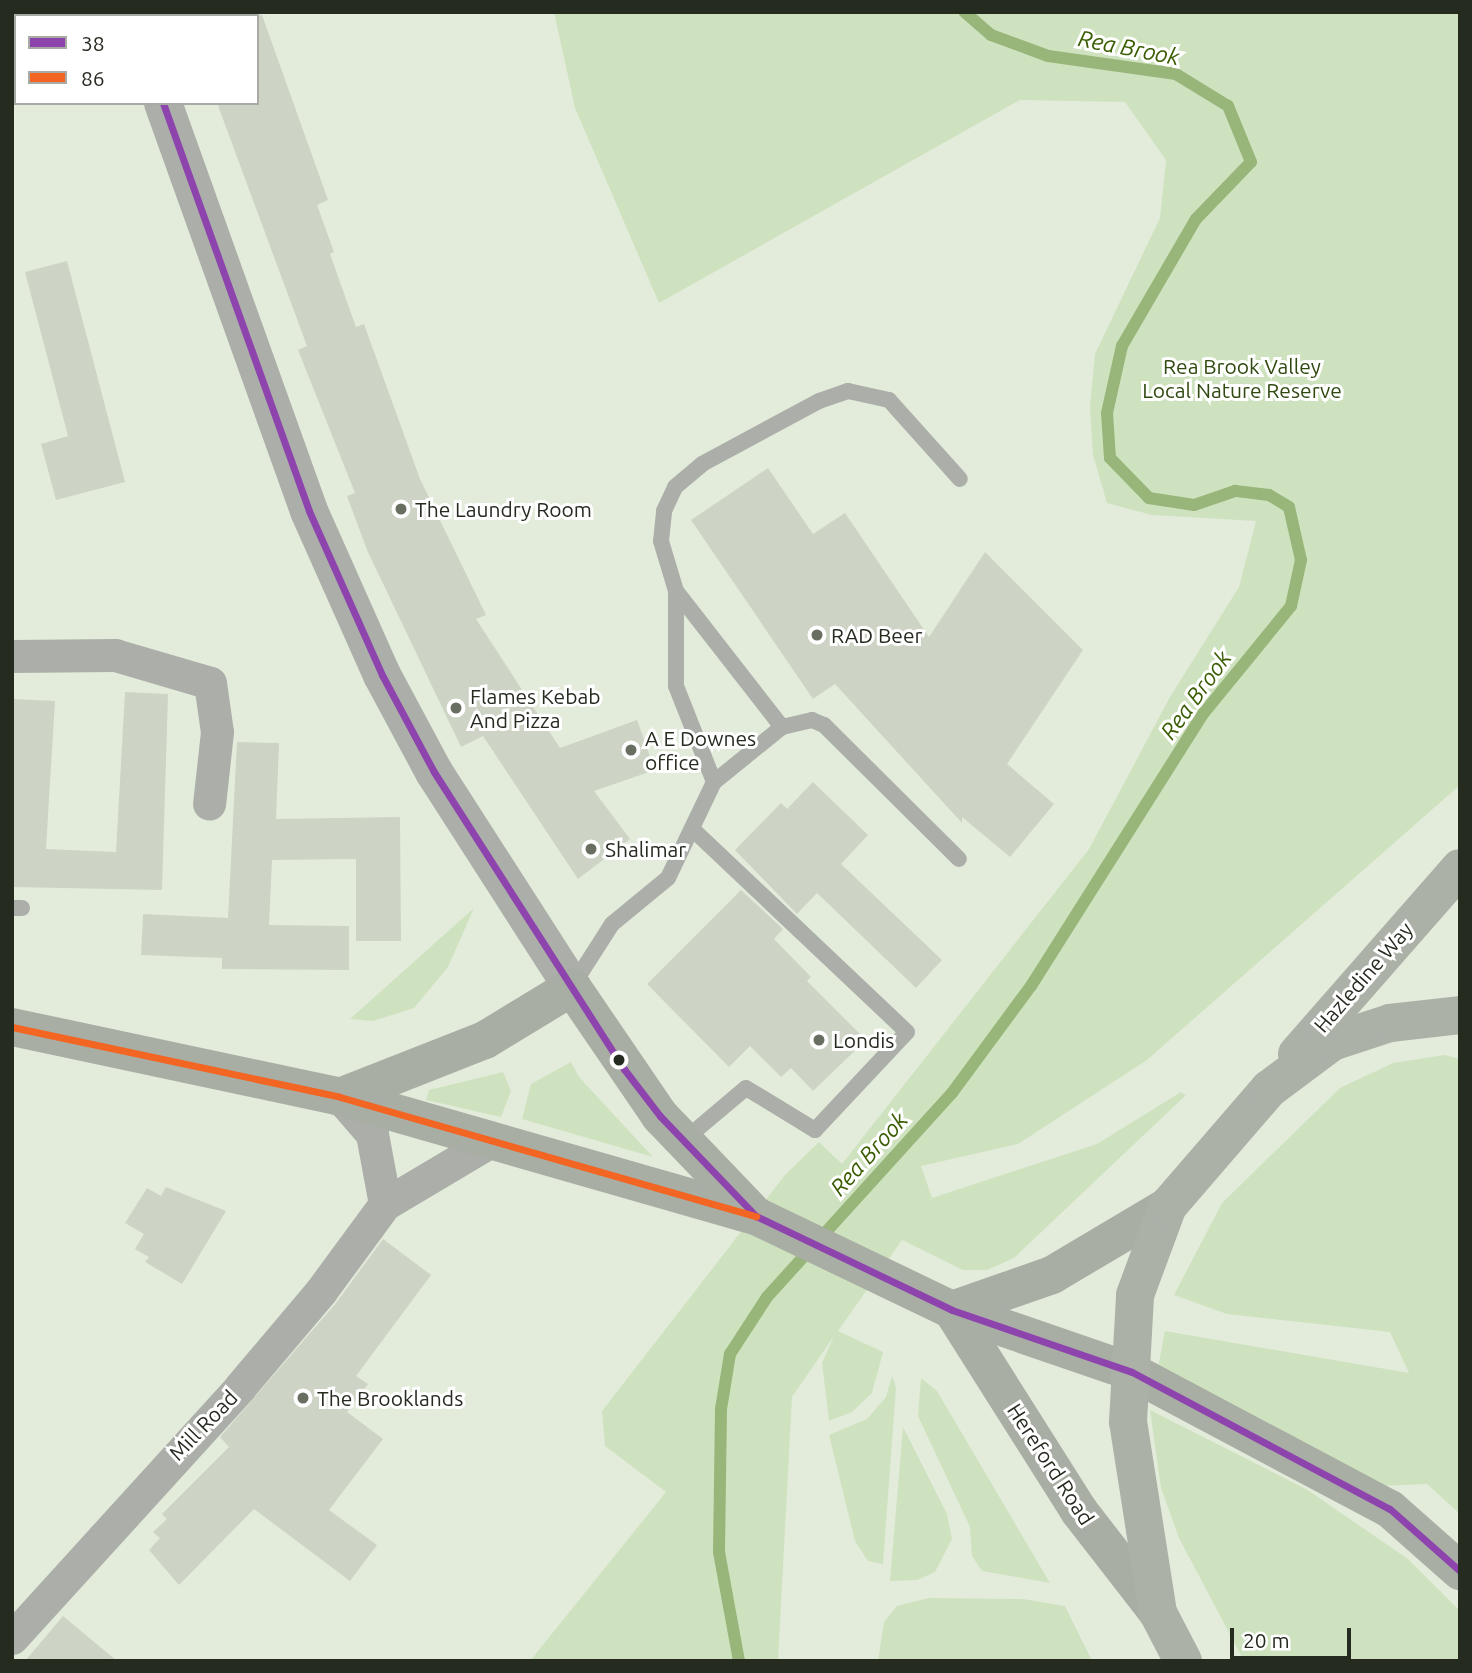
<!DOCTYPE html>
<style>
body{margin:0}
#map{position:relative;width:1472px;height:1673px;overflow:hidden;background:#e3ecdb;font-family:Ubuntu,sans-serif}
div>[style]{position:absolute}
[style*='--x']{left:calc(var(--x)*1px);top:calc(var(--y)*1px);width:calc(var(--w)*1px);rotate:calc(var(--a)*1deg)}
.green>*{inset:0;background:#cfe2bf}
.stream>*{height:12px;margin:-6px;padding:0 6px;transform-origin:6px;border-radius:6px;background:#98b57a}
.building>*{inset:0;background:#cdd4c6}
.service>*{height:16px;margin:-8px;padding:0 8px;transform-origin:8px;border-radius:8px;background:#acafa9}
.minor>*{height:33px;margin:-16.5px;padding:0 16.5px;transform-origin:16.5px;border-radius:16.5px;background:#acafa9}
.tertiary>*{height:38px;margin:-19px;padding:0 19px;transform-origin:19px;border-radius:19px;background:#acafa9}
.secondary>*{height:38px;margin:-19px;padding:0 19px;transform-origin:19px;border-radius:19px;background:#a9aea5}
.primary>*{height:38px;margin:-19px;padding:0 19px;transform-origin:19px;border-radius:19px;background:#acb1a8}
.bus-1>*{height:7px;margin:-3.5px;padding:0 3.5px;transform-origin:3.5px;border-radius:3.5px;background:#8e44ad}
.bus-2>*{height:7px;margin:-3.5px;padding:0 3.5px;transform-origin:3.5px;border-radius:3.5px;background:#f26522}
.dots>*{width:19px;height:19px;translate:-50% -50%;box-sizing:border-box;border:4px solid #fff;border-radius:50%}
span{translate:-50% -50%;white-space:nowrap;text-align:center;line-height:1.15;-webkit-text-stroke:6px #fff;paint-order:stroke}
.park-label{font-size:21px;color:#304910}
.poi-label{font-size:21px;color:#262b20}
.left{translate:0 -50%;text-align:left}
.street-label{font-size:21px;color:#262b20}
.water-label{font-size:23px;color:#3a5d03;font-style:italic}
.frame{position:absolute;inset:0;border:14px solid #262b20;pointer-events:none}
.legend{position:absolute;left:14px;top:14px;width:245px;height:91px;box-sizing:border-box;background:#fff;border:2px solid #a8aaa6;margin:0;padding:9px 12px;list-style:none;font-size:21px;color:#262b20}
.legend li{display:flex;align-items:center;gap:14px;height:35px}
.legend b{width:35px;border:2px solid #a8aaa6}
.scale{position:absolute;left:1230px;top:1628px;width:121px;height:32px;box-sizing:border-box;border:4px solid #262b20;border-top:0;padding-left:9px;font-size:21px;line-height:24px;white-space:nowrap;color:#262b20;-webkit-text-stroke:5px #fff;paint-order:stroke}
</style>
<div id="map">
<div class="green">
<i style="clip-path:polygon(554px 12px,1460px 12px,1460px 785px,1147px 1060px,1018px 1144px,921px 1166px,932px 1198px,1097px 1144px,1181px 1092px,1186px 1095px,1014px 1258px,987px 1270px,963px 1270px,902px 1240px,838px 1331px,883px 1352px,872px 1393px,852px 1412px,829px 1421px,822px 1363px,834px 1336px,792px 1397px,778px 1661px,530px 1661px,666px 1492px,605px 1446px,602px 1411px,785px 1175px,819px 1142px,842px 1164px,1089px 849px,1170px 697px,1239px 587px,1256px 521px,1152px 515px,1107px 503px,1093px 455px,1090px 407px,1095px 354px,1160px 218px,1166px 160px,1125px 102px,1020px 100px,659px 303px,575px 108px)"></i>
<i style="clip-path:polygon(474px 908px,448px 967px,414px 1008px,373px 1021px,350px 1019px)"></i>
<i style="clip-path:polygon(1445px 1055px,1460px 1059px,1460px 1514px,1427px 1484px,1379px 1486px,1156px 1378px,1165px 1331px,1409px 1373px,1390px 1332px,1227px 1314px,1174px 1295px,1222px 1203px,1340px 1088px,1393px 1063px)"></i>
<i style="clip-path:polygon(571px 1062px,579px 1077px,653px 1157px,522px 1119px,531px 1084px)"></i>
<i style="clip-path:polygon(503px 1072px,511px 1091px,501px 1117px,426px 1100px,429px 1090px)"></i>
<i style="clip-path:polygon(892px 1376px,896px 1387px,883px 1564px,868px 1561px,855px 1541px,829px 1435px,867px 1419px,886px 1397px)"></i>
<i style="clip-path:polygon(921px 1378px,937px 1391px,1050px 1583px,982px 1571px,972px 1556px,970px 1527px,918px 1416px)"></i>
<i style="clip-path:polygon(1150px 1410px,1306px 1489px,1408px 1559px,1460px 1611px,1460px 1661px,1244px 1661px,1179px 1538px,1161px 1488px)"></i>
<i style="clip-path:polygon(903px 1427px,947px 1514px,952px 1539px,935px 1572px,917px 1580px,890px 1581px)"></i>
<i style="clip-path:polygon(929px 1598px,1023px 1599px,1065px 1606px,1092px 1661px,878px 1661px,884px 1622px,897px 1606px)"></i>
</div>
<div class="stream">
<i style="--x:739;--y:1661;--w:111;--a:-100.4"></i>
<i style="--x:719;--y:1552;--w:143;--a:-89.2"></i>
<i style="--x:721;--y:1409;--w:56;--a:-80.7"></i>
<i style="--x:730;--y:1354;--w:68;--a:-57"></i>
<i style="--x:767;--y:1297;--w:275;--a:-47.8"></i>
<i style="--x:952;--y:1093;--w:133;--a:-53.6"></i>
<i style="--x:1031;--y:986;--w:322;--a:-57.7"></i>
<i style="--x:1203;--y:714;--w:139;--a:-50.8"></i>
<i style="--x:1291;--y:606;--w:47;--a:-77.7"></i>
<i style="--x:1301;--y:560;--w:54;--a:-102.8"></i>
<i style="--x:1289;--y:507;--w:23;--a:-149"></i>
<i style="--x:1269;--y:495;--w:34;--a:-173"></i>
<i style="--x:1235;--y:491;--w:43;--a:161.1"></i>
<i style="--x:1194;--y:505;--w:46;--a:-171.2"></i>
<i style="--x:1149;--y:498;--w:56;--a:-134.3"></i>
<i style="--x:1110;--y:458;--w:45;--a:-93.8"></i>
<i style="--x:1107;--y:413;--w:69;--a:-77.4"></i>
<i style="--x:1122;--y:346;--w:147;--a:-59.8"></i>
<i style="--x:1196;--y:219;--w:79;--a:-46"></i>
<i style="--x:1251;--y:162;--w:61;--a:-112.3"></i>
<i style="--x:1228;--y:106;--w:61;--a:-148.4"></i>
<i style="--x:1176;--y:74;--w:129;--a:-172"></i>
<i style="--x:1048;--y:56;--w:61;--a:-159.8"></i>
<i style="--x:991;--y:35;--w:35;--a:-139"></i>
</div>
<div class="building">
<i style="clip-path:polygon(257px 15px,262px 15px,328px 200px,317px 205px,334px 252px,330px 254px,356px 327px,364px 324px,420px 479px,486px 615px,476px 619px,560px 748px,637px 720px,655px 770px,594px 791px,630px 839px,578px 879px,483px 736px,461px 747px,367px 550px,347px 496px,355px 493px,298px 350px,307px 346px,217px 103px,257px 103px)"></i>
<i style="clip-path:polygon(67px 261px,125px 482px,56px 500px,41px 444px,68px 436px,25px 272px)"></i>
<i style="clip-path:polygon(768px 468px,813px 534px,845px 513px,929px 637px,985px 552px,1083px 650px,1007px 764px,1054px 804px,1010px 857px,962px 817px,962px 823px,835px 684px,813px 699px,691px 520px)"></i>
<i style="clip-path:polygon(125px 692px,168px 694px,162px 890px,12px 887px,12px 699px,55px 701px,46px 849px,116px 852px)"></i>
<i style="clip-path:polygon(237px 742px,279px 743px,276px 819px,400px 817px,401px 941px,356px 941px,356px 859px,272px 860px,269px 925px,349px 926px,349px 970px,222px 969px,222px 958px,141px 955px,143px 914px,228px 918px)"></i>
<i style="clip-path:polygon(813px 782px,868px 835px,841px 864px,942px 960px,916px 988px,817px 893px,797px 914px,735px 850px,781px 803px,787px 809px)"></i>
<i style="clip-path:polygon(741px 890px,783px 929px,774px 939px,811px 977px,807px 981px,866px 1040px,813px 1091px,791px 1068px,781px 1077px,750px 1046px,729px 1067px,647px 984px)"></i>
<i style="clip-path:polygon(166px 1187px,226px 1211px,182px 1284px,145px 1262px,149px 1257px,135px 1249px,144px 1234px,125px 1223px,147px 1188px,161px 1196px)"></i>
<i style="clip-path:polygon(383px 1239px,431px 1275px,356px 1376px,368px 1384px,347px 1412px,383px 1439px,329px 1510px,377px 1545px,350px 1581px,254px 1509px,179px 1585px,149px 1550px,160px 1538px,153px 1532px,167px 1519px,162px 1514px,229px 1447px,220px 1437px,336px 1303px)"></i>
<i style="clip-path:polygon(63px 1616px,117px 1661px,25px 1661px)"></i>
</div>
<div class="service">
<i style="--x:676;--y:591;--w:172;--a:52.1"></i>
<i style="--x:782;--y:727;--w:87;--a:141"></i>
<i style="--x:782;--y:727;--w:31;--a:-13"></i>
<i style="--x:812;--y:720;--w:13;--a:23"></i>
<i style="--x:824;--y:725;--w:190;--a:44.8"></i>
<i style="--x:12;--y:908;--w:10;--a:0"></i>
<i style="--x:573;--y:985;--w:72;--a:-57.4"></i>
<i style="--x:612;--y:924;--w:72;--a:-39.4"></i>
<i style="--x:668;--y:878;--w:106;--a:-64.4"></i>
<i style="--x:714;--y:782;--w:103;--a:-111.6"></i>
<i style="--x:676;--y:686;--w:95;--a:-90"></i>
<i style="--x:676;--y:591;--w:52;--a:-106.7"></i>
<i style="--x:661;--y:541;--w:30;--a:-84"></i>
<i style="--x:664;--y:511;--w:26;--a:-65"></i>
<i style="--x:675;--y:487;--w:35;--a:-40"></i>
<i style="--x:702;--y:464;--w:133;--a:-28.3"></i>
<i style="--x:819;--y:401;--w:31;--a:-19"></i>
<i style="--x:848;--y:391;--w:42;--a:12.4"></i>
<i style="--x:889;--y:400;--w:106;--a:48.1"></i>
<i style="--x:683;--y:1141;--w:82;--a:-40.1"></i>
<i style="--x:746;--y:1088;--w:81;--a:31.3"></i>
<i style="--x:815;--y:1130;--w:134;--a:-46.8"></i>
<i style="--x:907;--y:1032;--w:296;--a:-136.6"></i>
</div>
<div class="minor">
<i style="--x:12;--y:656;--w:103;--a:-0.6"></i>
<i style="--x:115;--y:655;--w:99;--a:16.4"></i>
<i style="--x:210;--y:683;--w:49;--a:81.9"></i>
<i style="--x:217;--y:732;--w:72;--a:96.3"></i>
<i style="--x:340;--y:1097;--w:49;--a:49.1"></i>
<i style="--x:372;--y:1134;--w:71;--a:79.5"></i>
<i style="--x:12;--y:1638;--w:339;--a:-47.7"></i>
<i style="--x:240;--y:1387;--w:126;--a:-49.8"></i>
<i style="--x:321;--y:1291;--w:108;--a:-53.7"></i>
<i style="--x:385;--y:1204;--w:126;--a:-30.7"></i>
</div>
<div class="tertiary">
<i style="--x:144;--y:12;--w:4;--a:76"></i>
<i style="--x:163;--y:103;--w:433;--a:70.3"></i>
<i style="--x:309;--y:511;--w:180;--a:66"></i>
<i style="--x:382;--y:675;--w:110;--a:61.8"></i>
<i style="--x:434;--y:772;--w:255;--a:57.3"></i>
</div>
<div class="secondary">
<i style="--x:12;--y:1027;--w:335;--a:12"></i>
<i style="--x:340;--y:1097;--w:428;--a:16"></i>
<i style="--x:340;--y:1097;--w:156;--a:-21.5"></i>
<i style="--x:485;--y:1040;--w:102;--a:-31.3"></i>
<i style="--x:572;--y:987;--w:156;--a:55.7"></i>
<i style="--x:660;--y:1116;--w:139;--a:46.2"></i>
<i style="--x:756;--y:1216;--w:217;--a:25.6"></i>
<i style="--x:952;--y:1310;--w:190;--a:19"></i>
<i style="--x:1132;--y:1372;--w:292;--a:28"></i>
<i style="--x:1390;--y:1509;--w:94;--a:41.5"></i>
<i style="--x:952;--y:1310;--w:238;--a:57.7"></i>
<i style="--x:1079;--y:1511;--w:129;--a:52.2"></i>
<i style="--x:952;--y:1310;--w:106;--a:-19.3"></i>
<i style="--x:1052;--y:1275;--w:135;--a:-30.7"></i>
</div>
<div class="primary">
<i style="--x:1297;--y:1054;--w:247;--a:-48.8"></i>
<i style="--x:1183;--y:1661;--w:54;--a:-117.5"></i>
<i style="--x:1158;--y:1613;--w:193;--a:-98.9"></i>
<i style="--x:1128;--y:1422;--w:127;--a:-86.8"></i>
<i style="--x:1135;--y:1295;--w:95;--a:-69.7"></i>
<i style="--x:1168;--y:1206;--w:155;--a:-49.2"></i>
<i style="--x:1269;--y:1089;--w:79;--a:-36.7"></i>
<i style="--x:1332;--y:1042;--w:61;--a:-18.1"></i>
<i style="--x:1390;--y:1023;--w:70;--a:-6.5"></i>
</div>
<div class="bus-1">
<i style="--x:163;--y:103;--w:433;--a:70.3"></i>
<i style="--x:309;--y:511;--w:180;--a:66"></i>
<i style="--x:382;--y:675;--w:110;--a:61.8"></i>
<i style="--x:434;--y:772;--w:353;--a:57.4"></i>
<i style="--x:624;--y:1069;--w:59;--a:52.5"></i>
<i style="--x:660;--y:1116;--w:139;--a:46.2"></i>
<i style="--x:756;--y:1216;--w:217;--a:25.6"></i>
<i style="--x:952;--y:1310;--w:190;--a:19"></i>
<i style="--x:1132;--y:1372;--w:292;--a:28"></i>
<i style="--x:1390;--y:1509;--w:94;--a:41.5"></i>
</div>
<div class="bus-2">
<i style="--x:12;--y:1027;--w:335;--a:12"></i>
<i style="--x:340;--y:1097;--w:433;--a:16"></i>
</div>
<div class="dots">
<i style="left:401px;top:509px;background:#686f61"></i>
<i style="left:817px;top:635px;background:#686f61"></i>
<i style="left:456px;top:708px;background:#686f61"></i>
<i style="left:631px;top:750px;background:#686f61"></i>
<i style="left:591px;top:849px;background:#686f61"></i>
<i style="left:819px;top:1040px;background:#686f61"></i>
<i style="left:619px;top:1060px;background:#262b20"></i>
<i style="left:303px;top:1398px;background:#686f61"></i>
</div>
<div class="park-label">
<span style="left:1242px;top:378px">Rea Brook Valley<br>Local Nature Reserve</span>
</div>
<div class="poi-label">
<span class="left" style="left:415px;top:509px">The Laundry Room</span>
<span class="left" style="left:831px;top:635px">RAD Beer</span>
<span class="left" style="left:470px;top:708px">Flames Kebab<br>And Pizza</span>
<span class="left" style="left:645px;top:750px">A E Downes<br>office</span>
<span class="left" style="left:605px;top:849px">Shalimar</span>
<span class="left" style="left:833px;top:1040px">Londis</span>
<span class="left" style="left:317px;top:1398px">The Brooklands</span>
</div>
<div class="street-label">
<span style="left:1363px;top:977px;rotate:-49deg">Hazledine Way</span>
<span style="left:203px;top:1425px;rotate:-46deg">Mill Road</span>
<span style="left:1051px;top:1464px;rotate:57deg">Hereford Road</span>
</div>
<div class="water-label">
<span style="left:1129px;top:48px;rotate:11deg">Rea Brook</span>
<span style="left:1196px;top:695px;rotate:-54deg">Rea Brook</span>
<span style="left:869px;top:1154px;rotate:-48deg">Rea Brook</span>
</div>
<div class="frame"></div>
<ul class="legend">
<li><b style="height:9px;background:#8e44ad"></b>38</li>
<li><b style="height:9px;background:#f26522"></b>86</li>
</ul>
<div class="scale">20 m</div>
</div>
